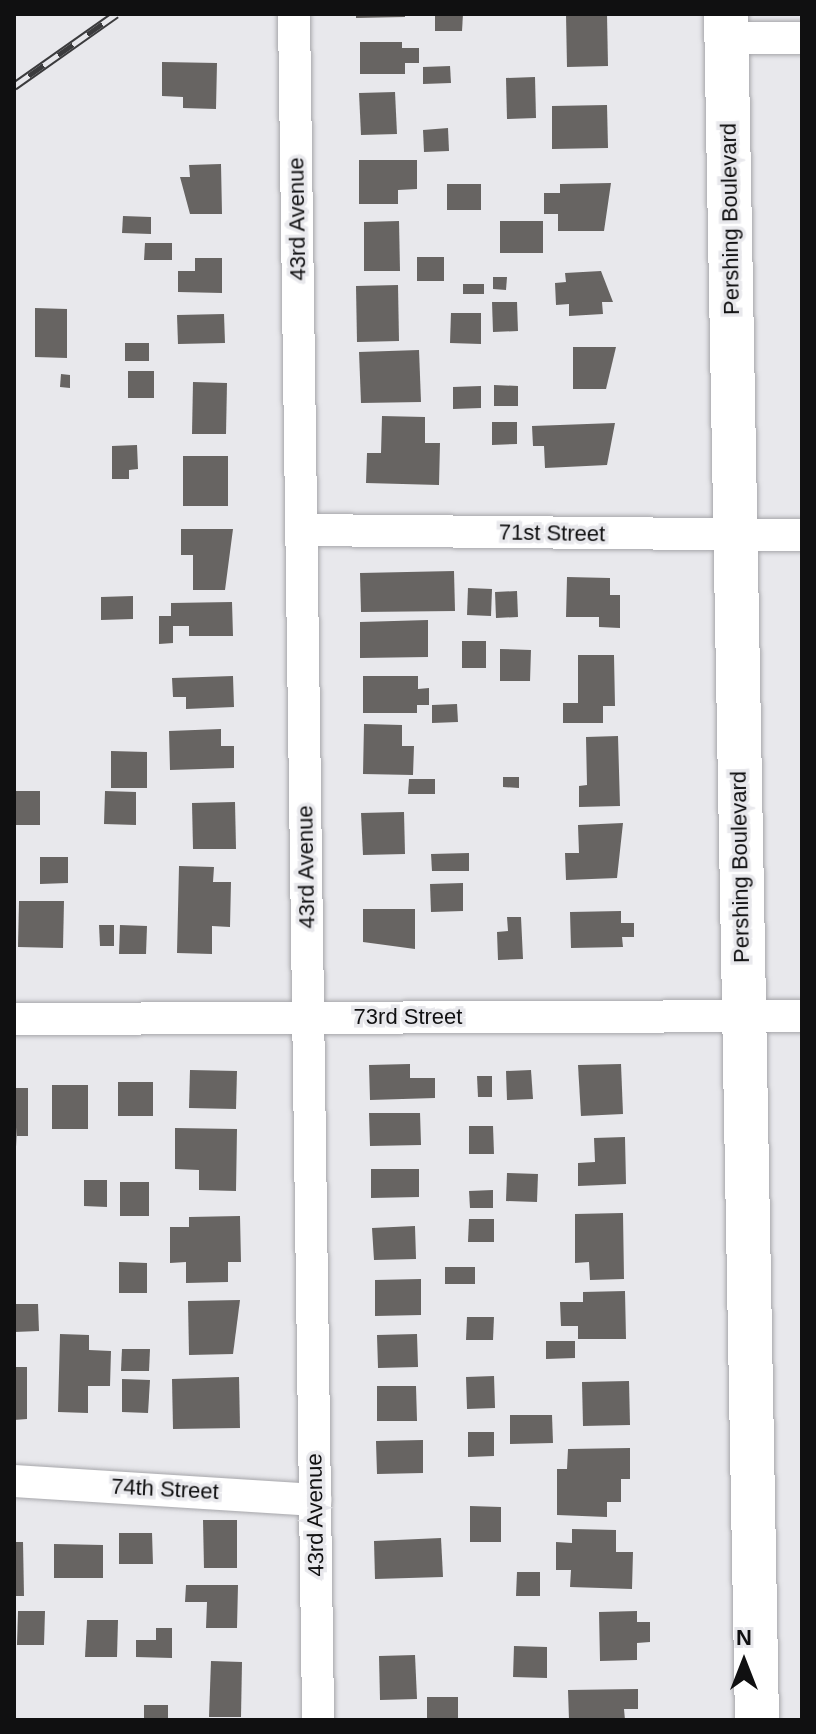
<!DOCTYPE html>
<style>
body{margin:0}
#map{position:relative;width:816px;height:1734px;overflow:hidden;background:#e8e8ec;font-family:Helvetica,sans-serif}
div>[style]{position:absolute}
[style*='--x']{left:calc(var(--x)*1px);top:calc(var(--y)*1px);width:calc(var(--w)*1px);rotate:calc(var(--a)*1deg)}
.building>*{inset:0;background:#676462}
.roads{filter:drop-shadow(0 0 2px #a6a6aa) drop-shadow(0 0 2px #a6a6aa)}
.street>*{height:32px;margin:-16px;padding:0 16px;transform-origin:16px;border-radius:16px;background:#fff}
.secondary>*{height:44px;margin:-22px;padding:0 22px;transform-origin:22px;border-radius:22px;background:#fff}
.rail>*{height:9px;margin-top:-4.5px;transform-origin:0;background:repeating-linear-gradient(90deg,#e8e8ec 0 18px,#3b3b3d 0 36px);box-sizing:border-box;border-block:2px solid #3b3b3d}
span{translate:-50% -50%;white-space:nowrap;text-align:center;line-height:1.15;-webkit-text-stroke:7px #e8e8ec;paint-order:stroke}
.street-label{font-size:22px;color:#101011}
.frame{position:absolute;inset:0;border:16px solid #101011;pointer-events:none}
.north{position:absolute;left:704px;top:1622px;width:80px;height:80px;-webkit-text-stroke:6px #e8e8ec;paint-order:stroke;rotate:0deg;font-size:22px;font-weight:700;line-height:32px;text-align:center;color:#101011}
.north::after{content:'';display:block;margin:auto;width:28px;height:36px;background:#101011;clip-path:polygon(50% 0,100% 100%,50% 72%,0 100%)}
</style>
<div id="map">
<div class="building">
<i style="clip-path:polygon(356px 14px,405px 14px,405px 17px,356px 18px)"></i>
<i style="clip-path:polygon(435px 14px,463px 14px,462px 31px,435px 31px)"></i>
<i style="clip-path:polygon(566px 14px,607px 14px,608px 66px,567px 67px)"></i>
<i style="clip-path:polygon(360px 42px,402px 42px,402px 48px,419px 48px,419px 63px,405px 63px,405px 74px,360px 74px)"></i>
<i style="clip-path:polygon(162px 62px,217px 63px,216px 109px,183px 108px,183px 97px,162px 96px)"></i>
<i style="clip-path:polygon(450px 66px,451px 83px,423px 84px,423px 67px)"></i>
<i style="clip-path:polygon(535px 77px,536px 118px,507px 119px,506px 78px)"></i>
<i style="clip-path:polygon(395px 92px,397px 134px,361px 135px,359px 93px)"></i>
<i style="clip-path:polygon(607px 105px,608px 148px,552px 149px,552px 106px)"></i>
<i style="clip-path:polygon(448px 128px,449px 151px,424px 152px,423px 130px)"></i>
<i style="clip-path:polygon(359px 160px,417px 160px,417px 189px,398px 190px,398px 204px,359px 204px)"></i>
<i style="clip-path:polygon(221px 164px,222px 214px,190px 214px,180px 177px,190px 177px,189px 165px)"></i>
<i style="clip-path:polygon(611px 183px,604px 231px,558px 231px,558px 214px,544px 214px,544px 193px,560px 193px,560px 184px)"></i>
<i style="clip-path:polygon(447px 184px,481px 184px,481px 210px,447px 210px)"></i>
<i style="clip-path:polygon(123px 216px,151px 217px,151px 234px,122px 233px)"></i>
<i style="clip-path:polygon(399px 221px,400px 271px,364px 271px,364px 222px)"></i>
<i style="clip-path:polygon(500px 221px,543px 221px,543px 253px,500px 253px)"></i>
<i style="clip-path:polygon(145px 243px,172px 243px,172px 260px,144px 260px)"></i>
<i style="clip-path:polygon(417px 257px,444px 257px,444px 281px,417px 281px)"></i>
<i style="clip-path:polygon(195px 258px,222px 258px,222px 293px,178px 292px,178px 271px,195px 271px)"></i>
<i style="clip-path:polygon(601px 271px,613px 302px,602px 302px,603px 314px,569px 316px,569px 304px,556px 305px,555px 283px,566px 282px,565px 273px)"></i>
<i style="clip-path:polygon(493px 277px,507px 277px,506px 290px,493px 289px)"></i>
<i style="clip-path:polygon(463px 284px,484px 284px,484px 294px,463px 294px)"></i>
<i style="clip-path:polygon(398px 285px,399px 341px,357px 342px,356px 286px)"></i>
<i style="clip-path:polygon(492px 302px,517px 302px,518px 331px,493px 332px)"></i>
<i style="clip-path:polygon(35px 308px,67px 309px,67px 358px,35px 357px)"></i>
<i style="clip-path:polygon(451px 313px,481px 313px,481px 344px,450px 343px)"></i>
<i style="clip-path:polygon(224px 314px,225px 343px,178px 344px,177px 315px)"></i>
<i style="clip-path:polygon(125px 343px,149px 343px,149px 361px,125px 361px)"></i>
<i style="clip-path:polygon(573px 347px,616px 347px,606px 389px,573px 389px)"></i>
<i style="clip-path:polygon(419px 350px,421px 402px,361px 403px,359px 352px)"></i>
<i style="clip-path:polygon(128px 371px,154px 371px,154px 398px,128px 398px)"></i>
<i style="clip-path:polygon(61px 374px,70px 375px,70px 388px,60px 387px)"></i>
<i style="clip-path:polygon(193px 382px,227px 383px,226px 434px,192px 434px)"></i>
<i style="clip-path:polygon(494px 385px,518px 386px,518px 406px,494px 406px)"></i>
<i style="clip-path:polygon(481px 386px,481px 408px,453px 409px,453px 387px)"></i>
<i style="clip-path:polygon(382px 416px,425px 417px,425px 443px,440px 443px,439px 485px,366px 483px,367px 453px,381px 453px)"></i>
<i style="clip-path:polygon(492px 422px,517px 422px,517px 444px,492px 445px)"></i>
<i style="clip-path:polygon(615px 423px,607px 465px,545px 468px,544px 446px,533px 446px,532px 426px)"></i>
<i style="clip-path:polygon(137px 445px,138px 469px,129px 470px,129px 479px,112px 479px,112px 446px)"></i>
<i style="clip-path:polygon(183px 456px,228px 456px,228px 506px,183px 506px)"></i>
<i style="clip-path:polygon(181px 529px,233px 529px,225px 590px,193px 590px,193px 555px,181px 555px)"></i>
<i style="clip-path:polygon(454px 571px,455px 611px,361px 612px,360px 573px)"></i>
<i style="clip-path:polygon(567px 577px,610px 578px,610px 595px,620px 595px,620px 628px,599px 627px,599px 617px,566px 617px)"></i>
<i style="clip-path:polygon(468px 588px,492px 589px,491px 616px,467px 615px)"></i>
<i style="clip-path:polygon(517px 591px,518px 617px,496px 618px,495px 592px)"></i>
<i style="clip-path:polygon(133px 596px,133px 619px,101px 620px,101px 597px)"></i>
<i style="clip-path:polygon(232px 602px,233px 636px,189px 636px,189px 626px,173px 626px,173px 643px,159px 644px,159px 616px,171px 616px,171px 603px)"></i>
<i style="clip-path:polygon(428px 620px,428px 657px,360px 658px,360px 622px)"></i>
<i style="clip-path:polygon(462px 641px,486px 641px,486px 668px,462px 668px)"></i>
<i style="clip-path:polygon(500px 649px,531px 650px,530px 681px,500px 681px)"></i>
<i style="clip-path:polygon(578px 655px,614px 655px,615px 706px,603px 706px,603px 723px,563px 723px,563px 703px,578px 703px)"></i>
<i style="clip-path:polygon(233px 676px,234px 707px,186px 709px,186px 697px,173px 697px,172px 678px)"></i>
<i style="clip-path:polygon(363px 676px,418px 676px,418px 689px,429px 688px,429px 705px,417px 705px,417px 713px,363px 713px)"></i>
<i style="clip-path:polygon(457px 704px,458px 722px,432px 723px,432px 705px)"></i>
<i style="clip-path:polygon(364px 724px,402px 725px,402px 746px,414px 746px,413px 775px,363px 774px)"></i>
<i style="clip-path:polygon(221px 729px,221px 746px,234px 746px,234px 768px,170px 770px,169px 731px)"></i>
<i style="clip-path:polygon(618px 736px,620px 806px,579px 807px,579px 786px,587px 785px,586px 737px)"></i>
<i style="clip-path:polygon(111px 751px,147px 752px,147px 788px,111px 788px)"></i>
<i style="clip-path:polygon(503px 777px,519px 777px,519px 788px,503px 787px)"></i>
<i style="clip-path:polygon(409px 779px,435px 779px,435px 794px,408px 794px)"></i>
<i style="clip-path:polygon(14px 791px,40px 791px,40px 825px,14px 825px)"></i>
<i style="clip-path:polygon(105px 791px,136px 792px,136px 825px,104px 824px)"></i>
<i style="clip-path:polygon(235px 802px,236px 849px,193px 849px,192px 803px)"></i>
<i style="clip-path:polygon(404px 812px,405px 854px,363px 855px,361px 813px)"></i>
<i style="clip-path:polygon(623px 823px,617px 878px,566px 880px,565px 853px,579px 853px,578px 825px)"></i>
<i style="clip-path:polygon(469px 853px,469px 871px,432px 871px,431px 854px)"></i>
<i style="clip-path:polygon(40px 857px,68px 857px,68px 883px,40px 884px)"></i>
<i style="clip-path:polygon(179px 866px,214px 867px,213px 882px,231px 882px,230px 927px,212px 926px,212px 954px,177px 953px)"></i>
<i style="clip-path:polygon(463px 883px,463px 911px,431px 912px,430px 884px)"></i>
<i style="clip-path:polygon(19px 901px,64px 901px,63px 948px,18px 947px)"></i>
<i style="clip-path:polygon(363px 909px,415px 909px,415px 949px,363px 942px)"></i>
<i style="clip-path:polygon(621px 911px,621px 923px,634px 923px,634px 937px,622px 937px,623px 947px,571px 948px,570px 912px)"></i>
<i style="clip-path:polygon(507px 917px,521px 917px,523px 959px,498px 960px,497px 932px,508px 931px)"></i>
<i style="clip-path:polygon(99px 925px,114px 925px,114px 946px,100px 946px)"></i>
<i style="clip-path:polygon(120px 925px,147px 926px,146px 954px,119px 954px)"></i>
<i style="clip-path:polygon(410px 1064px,410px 1078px,435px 1078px,435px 1098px,370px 1100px,369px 1065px)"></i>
<i style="clip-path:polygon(621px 1064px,623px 1114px,581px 1116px,578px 1065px)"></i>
<i style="clip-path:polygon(190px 1070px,237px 1071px,236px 1109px,189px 1108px)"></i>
<i style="clip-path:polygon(531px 1070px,533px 1099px,507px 1100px,506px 1071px)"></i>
<i style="clip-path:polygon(477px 1076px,492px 1076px,492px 1097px,478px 1097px)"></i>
<i style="clip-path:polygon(118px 1082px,153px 1082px,153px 1116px,118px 1116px)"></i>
<i style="clip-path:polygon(52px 1085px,88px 1085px,88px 1129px,52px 1129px)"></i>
<i style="clip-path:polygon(14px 1088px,28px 1088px,28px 1136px,17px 1136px,17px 1147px)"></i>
<i style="clip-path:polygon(369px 1113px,420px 1113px,421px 1145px,370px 1146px)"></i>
<i style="clip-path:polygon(469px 1126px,493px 1126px,494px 1154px,469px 1154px)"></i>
<i style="clip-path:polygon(175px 1128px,237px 1129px,236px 1191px,199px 1190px,199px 1170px,175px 1169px)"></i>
<i style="clip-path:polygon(625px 1137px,626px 1184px,578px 1186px,578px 1163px,595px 1162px,594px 1138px)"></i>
<i style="clip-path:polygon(371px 1169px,419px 1169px,419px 1197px,371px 1198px)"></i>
<i style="clip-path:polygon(507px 1173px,538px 1174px,537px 1202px,506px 1201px)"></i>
<i style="clip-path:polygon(84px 1180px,107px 1180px,107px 1207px,84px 1206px)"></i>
<i style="clip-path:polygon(120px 1182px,149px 1182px,149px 1216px,120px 1216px)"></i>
<i style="clip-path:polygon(493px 1190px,493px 1208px,470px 1208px,469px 1191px)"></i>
<i style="clip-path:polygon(623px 1213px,624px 1279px,590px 1280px,589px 1262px,575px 1263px,575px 1214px)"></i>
<i style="clip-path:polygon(240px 1216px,241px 1262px,228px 1262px,228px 1282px,186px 1283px,186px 1262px,170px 1263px,170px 1227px,189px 1227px,189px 1217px)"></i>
<i style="clip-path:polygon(469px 1219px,494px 1219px,494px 1242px,468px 1242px)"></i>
<i style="clip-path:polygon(415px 1226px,416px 1259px,374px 1260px,372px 1228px)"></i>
<i style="clip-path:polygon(119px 1262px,147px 1263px,147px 1293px,119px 1293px)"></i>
<i style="clip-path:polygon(445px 1267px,475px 1267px,475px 1284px,445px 1284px)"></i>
<i style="clip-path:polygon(421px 1279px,421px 1315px,375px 1316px,375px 1280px)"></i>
<i style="clip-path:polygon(625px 1291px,626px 1339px,578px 1339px,578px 1326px,561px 1326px,560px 1302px,583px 1302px,583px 1292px)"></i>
<i style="clip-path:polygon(240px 1300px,233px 1354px,189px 1355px,188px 1301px)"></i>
<i style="clip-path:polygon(14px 1304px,38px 1304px,39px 1331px,14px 1332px)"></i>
<i style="clip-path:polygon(467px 1317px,494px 1317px,493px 1340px,466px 1340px)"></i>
<i style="clip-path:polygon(60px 1334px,89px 1335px,89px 1350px,111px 1351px,110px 1386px,88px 1386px,88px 1413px,58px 1412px)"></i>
<i style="clip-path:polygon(417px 1334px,418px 1367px,378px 1368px,377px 1335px)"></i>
<i style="clip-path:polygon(546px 1341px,575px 1341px,575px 1358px,546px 1359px)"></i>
<i style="clip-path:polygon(122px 1349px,150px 1349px,149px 1371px,121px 1371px)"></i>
<i style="clip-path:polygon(14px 1367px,27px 1367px,27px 1419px,14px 1420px)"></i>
<i style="clip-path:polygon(494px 1376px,495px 1408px,467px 1409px,466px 1377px)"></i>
<i style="clip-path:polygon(239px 1377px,240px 1428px,173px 1429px,172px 1379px)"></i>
<i style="clip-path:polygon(122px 1379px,150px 1380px,148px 1413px,122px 1412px)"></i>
<i style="clip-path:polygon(629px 1381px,630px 1425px,583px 1426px,582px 1382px)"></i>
<i style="clip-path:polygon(377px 1386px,416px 1386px,417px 1421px,377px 1421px)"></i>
<i style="clip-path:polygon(510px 1415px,552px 1415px,553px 1443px,510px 1444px)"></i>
<i style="clip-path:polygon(468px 1432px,494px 1432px,494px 1456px,468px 1457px)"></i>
<i style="clip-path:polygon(423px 1440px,423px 1473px,377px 1474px,376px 1441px)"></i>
<i style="clip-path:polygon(630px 1448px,630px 1479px,621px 1479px,621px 1502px,607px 1502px,607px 1517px,557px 1515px,557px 1469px,567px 1469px,568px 1449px)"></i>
<i style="clip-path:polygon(470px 1506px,501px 1507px,501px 1542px,470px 1542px)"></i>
<i style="clip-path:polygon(203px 1520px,237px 1520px,237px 1568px,204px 1568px)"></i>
<i style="clip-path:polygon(572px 1529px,616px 1530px,616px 1552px,633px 1552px,632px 1589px,570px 1587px,571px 1570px,556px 1570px,556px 1542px,572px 1543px)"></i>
<i style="clip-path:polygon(119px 1533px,152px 1533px,153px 1564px,119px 1564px)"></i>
<i style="clip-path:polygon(441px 1538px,443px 1577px,375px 1579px,374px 1541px)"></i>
<i style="clip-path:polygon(14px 1542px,23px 1542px,24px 1596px,14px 1596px)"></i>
<i style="clip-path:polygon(54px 1544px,103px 1545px,103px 1578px,54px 1578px)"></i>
<i style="clip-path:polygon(517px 1572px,540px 1572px,540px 1596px,516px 1596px)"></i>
<i style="clip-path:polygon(186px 1585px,238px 1585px,237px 1628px,206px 1628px,207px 1602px,185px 1602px)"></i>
<i style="clip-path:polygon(18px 1611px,45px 1611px,44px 1645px,17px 1645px)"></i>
<i style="clip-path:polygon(637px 1611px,637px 1622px,650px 1622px,650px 1642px,637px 1643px,637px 1660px,600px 1661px,599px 1612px)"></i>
<i style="clip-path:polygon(87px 1620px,118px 1620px,117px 1657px,85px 1657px)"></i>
<i style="clip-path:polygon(156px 1628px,172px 1628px,172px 1658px,136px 1657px,136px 1640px,156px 1640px)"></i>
<i style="clip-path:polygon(514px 1646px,547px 1647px,547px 1678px,513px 1677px)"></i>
<i style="clip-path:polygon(415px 1655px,417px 1699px,380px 1700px,379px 1656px)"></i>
<i style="clip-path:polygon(211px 1661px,242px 1662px,241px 1717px,209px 1717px)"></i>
<i style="clip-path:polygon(638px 1689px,638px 1709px,624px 1709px,625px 1720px,569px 1720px,568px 1690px)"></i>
<i style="clip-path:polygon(427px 1697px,458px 1697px,458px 1720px,427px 1720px)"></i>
<i style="clip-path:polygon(144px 1705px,168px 1705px,168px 1720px,144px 1720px)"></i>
</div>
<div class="roads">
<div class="street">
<i style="--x:294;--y:14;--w:1706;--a:89.19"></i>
<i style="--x:728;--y:38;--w:74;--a:0"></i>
<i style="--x:301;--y:530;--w:501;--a:0.57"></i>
<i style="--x:14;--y:1019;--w:788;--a:-0.22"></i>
<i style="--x:14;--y:1481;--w:302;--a:3.6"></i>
</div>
<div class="secondary">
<i style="--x:726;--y:14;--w:1706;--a:88.96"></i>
</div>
</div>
<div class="rail">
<i style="--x:14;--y:86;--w:125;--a:-35.2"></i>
</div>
<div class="street-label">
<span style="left:297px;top:219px;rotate:-91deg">43rd Avenue</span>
<span style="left:730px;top:219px;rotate:-91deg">Pershing Boulevard</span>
<span style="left:552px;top:533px;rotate:1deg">71st Street</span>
<span style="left:306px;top:867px;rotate:-91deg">43rd Avenue</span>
<span style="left:740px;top:867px;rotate:-91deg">Pershing Boulevard</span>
<span style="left:408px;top:1017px">73rd Street</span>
<span style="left:165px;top:1489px;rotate:3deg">74th Street</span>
<span style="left:315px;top:1515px;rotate:-91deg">43rd Avenue</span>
</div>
<div class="frame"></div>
<div class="north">N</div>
</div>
